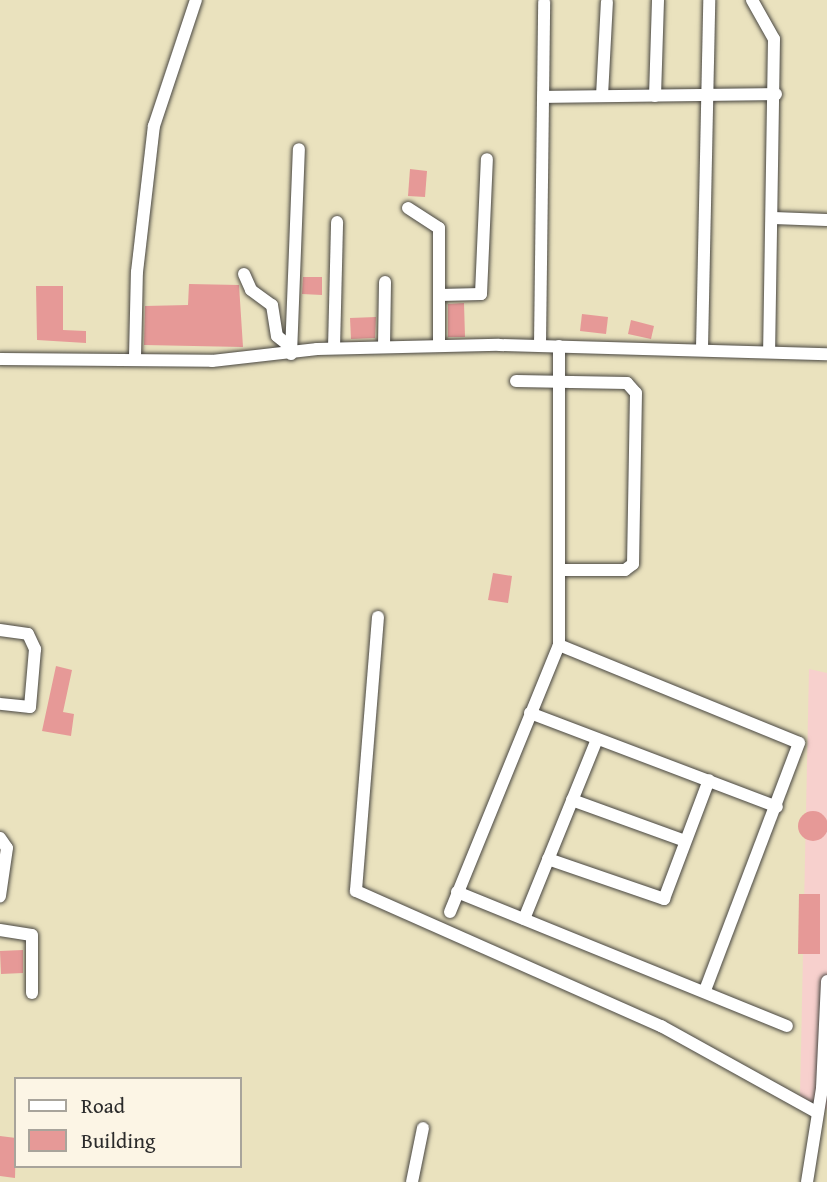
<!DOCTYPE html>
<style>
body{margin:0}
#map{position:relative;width:827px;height:1182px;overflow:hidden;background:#eae2be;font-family:"Gentium Book Plus",serif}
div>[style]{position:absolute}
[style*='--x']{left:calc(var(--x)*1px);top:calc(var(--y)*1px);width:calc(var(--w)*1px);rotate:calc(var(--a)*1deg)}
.built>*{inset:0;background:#f7d0cd}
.building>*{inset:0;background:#e69997}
.round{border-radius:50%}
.roads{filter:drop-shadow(0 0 2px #484641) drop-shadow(0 0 2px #484641)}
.minor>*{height:12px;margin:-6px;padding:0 6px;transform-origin:6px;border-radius:6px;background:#fff}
span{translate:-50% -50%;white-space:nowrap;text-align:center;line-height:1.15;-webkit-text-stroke:6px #fcf5e5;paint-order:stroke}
.legend{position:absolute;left:14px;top:1077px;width:228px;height:91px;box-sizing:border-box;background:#fcf5e5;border:2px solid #a8a49b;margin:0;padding:9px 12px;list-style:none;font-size:21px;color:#2b2b2b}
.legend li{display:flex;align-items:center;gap:14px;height:35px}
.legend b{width:35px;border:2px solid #a8a49b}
</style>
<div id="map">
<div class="built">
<i style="clip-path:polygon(809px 669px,827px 673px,827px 1109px,800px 1097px)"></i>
</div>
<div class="building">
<i style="clip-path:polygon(410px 169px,427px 171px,425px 197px,408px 196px)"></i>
<i style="clip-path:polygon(303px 277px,322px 277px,322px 295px,302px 294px)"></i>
<i style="clip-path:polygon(189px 284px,239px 285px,243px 347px,144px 345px,145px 306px,188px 305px)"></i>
<i style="clip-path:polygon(36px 286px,63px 286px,63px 330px,86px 331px,86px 343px,37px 340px)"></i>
<i style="clip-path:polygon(464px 303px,465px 337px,448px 337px,448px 304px)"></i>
<i style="clip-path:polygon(582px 314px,608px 317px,606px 334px,580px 331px)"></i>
<i style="clip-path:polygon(376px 317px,375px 338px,351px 339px,350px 318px)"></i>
<i style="clip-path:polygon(631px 320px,654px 326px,651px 339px,628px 334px)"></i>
<i style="clip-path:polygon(493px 573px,512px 576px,508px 603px,488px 600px)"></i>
<i style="clip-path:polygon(56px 666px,72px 670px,63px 712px,74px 714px,71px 736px,42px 731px)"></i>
<i class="round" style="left:798px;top:811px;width:30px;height:30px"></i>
<i style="clip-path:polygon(799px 894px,820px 894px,820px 954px,798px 954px)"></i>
<i style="clip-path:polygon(23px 950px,23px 973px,1px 974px,0 951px)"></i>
<i style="clip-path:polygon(0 1136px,16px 1138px,15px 1178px,0 1176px)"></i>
</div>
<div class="roads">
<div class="minor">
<i style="--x:752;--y:0;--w:45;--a:60.6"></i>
<i style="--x:774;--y:39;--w:312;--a:90.9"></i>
<i style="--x:602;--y:96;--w:94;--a:-87"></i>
<i style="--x:655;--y:96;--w:96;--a:-88.2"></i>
<i style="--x:543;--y:97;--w:233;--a:-0.7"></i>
<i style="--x:408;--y:208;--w:37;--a:33"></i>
<i style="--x:439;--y:228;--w:118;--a:90"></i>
<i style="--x:773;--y:218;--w:54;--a:2.1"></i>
<i style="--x:244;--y:274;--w:17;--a:66"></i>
<i style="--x:251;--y:290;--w:26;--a:36"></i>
<i style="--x:272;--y:305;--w:31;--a:81"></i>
<i style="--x:277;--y:336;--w:19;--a:39"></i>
<i style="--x:440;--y:295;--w:41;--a:-1.4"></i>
<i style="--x:481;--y:294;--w:135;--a:-87.5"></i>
<i style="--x:540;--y:345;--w:343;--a:-89.3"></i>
<i style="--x:384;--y:347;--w:65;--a:-89.1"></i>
<i style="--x:334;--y:348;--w:126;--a:-88.6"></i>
<i style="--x:702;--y:348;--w:348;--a:-88.8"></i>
<i style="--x:291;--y:354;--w:205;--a:-87.8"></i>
<i style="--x:135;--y:357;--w:85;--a:-88.7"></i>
<i style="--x:137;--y:272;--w:147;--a:-83.4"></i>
<i style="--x:154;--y:126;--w:133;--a:-71.6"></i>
<i style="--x:0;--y:359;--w:212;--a:0.5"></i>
<i style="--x:212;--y:361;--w:106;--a:-6.5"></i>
<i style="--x:317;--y:349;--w:182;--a:-1.3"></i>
<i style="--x:499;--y:345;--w:328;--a:1.6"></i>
<i style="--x:516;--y:381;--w:111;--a:1"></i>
<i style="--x:627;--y:383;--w:13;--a:48"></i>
<i style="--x:636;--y:393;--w:171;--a:91"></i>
<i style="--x:633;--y:564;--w:10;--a:143"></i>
<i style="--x:625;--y:570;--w:66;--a:180"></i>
<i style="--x:378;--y:617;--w:275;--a:94.6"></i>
<i style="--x:356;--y:891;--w:334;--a:23.9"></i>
<i style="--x:661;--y:1026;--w:179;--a:29"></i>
<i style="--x:0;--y:630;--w:28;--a:8"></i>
<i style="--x:28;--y:634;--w:17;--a:65"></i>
<i style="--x:35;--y:649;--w:58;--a:94.9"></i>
<i style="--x:30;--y:707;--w:30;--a:-174"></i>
<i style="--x:559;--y:645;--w:259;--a:22.2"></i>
<i style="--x:799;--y:743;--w:264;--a:110.8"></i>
<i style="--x:530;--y:713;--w:264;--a:20.8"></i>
<i style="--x:572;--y:800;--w:120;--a:19.9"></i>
<i style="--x:0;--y:838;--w:12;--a:55"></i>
<i style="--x:7;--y:848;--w:49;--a:98.3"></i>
<i style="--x:548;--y:859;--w:123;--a:19"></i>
<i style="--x:664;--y:899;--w:127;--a:-69.3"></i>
<i style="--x:457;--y:892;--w:356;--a:22.1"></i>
<i style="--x:450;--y:912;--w:288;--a:-67.8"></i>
<i style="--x:559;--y:645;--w:299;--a:-90"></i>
<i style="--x:524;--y:919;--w:194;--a:-67.9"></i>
<i style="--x:0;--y:930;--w:32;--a:9"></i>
<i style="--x:32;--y:935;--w:58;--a:90"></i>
<i style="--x:412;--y:1182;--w:55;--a:-78.5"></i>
<i style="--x:807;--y:1182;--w:95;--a:-80.9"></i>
<i style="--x:822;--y:1088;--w:107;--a:-87.3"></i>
</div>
</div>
<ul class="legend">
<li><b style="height:9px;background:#fff"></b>Road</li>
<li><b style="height:19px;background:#e69997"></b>Building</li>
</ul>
</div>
